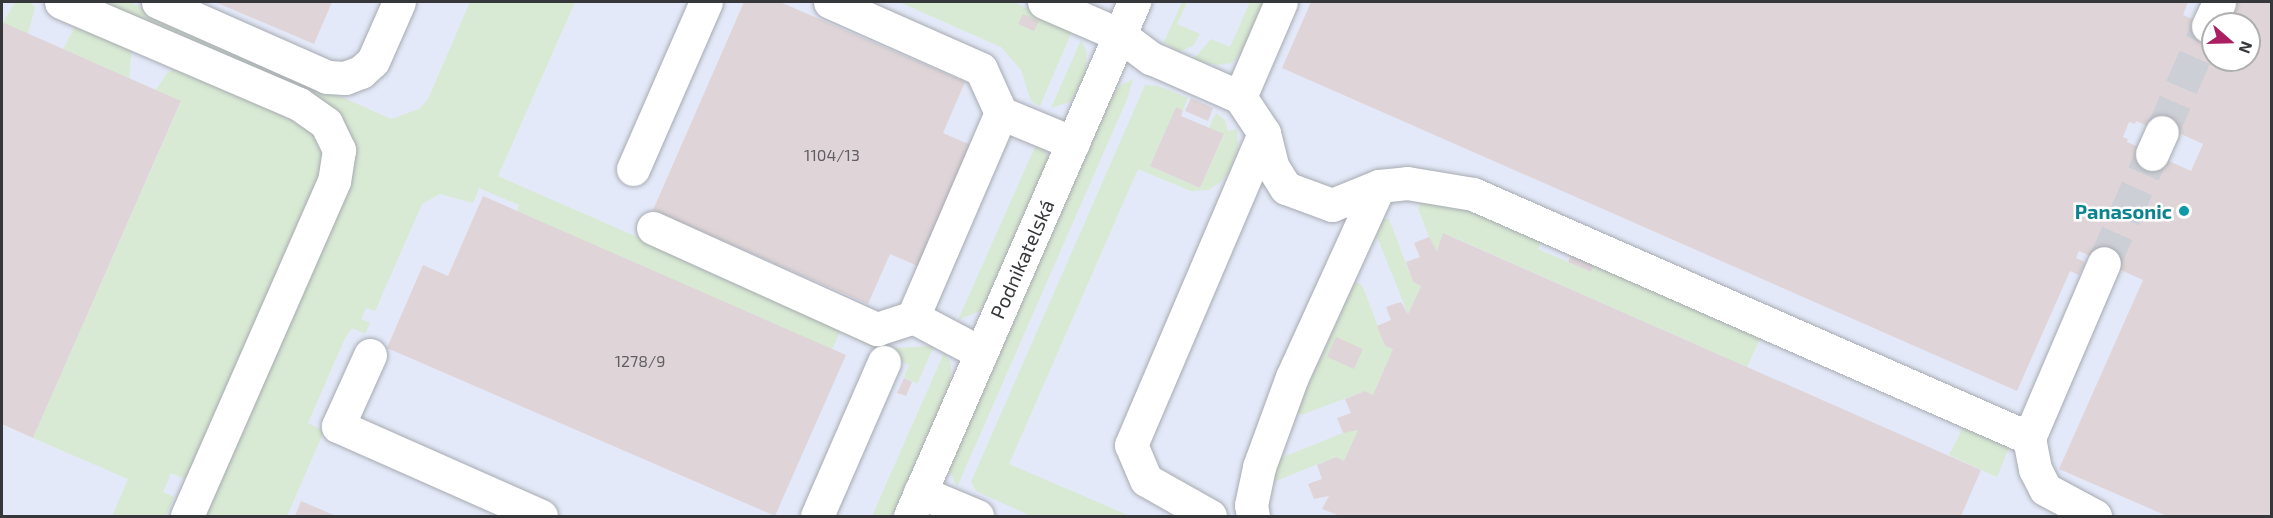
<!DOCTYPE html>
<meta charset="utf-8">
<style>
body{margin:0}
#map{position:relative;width:2273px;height:518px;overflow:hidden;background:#f2f5fd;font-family:"Exo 2",sans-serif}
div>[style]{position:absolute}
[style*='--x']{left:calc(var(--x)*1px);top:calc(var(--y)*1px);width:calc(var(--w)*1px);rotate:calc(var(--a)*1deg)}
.built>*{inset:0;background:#e3e9f8}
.green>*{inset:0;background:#d8ead3}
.building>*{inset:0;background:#dfd5d8}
.minor-tunnel>*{height:33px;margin-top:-16.5px;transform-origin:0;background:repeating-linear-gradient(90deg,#cccfd6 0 33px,transparent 0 49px)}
.roads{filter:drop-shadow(0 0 2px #a7aab1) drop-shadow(0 0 2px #a7aab1)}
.minor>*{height:33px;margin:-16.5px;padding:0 16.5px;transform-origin:16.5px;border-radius:16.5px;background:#fff}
.dots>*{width:16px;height:16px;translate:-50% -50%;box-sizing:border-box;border:3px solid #fff;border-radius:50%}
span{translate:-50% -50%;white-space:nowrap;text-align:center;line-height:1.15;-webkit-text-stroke:5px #fff;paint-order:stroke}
.number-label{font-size:16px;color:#605e62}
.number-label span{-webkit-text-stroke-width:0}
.culture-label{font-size:20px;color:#0d838f;font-weight:700}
.right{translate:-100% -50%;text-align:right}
.street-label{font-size:20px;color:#36373a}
.frame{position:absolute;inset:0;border:3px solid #36373a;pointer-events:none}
.north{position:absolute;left:2201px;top:12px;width:60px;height:60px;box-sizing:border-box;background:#fff;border:2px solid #afafb0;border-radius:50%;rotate:110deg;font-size:16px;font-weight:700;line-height:24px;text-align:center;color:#36373a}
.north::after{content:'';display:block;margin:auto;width:21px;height:27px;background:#aa1f61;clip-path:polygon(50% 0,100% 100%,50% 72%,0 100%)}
</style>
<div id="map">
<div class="built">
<i style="clip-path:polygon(evenodd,2px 2px,2271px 2px,2271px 516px,2px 516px,2px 2px,2213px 24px,2249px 24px,2249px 60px,2213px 60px,2213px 24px)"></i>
</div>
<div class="green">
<i style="clip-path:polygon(15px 2px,30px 2px,35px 7px,28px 34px,3px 23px)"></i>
<i style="clip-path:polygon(86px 2px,130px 2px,391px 119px,419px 109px,428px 99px,470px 2px,575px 2px,498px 176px,882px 344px,893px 348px,934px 346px,917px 384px,904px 377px,909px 365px,840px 332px,832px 350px,517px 211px,519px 205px,479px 188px,473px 203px,440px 194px,422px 204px,375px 311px,366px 308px,361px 319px,370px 323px,365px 334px,352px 328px,345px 338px,308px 423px,324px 431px,287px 516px,196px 516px,353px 150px,350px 133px,342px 121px)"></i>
<i style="clip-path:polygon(899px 2px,1013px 2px,1073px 29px,1040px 106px,1031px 101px,1021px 70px,1001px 47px)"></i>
<i style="clip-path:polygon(1182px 2px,1187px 2px,1177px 24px,1200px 34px,1193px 46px,1179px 52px,1164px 42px)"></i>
<i style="clip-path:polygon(1250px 2px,1265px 2px,1243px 51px,1232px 63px,1218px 65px,1193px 60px,1211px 39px,1230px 47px)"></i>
<i style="clip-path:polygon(76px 25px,132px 48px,129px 78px,63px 49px)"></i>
<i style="clip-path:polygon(1081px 40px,1087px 52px,1085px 77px,1070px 102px,1051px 108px)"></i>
<i style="clip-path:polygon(176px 69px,310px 123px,326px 157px,193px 482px,171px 473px,163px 492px,174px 497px,166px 516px,112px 516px,128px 479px,33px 438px,181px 102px,156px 90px,167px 73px)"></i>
<i style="clip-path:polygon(1133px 79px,1128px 97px,957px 487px,948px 468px,1110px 99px,1119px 86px)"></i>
<i style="clip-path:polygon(1145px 85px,1158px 86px,1188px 98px,1183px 110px,1176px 107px,1150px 166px,1200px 188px,1224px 135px,1209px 128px,1216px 113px,1225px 120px,1228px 131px,1237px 129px,1238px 147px,1231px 168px,1221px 182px,1208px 190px,1191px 191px,1138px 169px,1009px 464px,1130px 516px,1031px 516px,976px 491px,971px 482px)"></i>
<i style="clip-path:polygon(1038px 140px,1048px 156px,1046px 167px,982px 310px,958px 320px)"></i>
<i style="clip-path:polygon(1423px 199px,1546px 229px,1538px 249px,1591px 272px,1599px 253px,1766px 326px,1747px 367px,1444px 233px,1437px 251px,1434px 249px,1418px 209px)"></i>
<i style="clip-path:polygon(1383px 219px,1389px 219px,1413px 282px,1421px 286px,1408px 314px,1377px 237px)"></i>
<i style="clip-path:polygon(1355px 282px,1362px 285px,1385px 345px,1393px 349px,1373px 395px,1365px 391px,1301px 415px,1297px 411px)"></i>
<i style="clip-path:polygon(944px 353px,951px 364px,950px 386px,892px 516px,872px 516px)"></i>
<i style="clip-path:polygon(1968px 417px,2010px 445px,1997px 477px,1949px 455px)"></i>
<i style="clip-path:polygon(1355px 428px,1358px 430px,1344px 461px,1336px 457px,1273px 482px,1276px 460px)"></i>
</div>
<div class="building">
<i style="clip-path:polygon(215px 2px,332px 2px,314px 44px)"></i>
<i style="clip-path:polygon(744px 2px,780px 2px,965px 82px,943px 133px,973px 146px,920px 267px,890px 254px,868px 304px,653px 210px)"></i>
<i style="clip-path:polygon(evenodd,1311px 2px,2188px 2px,2183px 15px,2213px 28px,2213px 60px,2249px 60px,2249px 24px,2226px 24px,2236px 2px,2272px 2px,2272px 516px,2167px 516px,2059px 469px,2143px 280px,2079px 251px,2076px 258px,2085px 262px,2079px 275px,2070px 271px,2017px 391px,1282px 68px,1311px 2px,2136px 121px,2178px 139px,2181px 134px,2203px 144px,2191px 171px,2127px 142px,2128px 139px,2123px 137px,2129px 122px,2135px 124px,2136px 121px)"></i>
<i style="clip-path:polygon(1023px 14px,1039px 21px,1034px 31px,1018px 24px)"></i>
<i style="clip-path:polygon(2px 22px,181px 101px,33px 438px,2px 424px)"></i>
<i style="clip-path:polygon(1191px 98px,1213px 108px,1208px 121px,1185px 111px)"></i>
<i style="clip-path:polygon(1176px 107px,1183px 110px,1181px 116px,1224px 134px,1200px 188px,1150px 166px)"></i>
<i style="clip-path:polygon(483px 196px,846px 355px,775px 516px,387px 348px,423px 265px,448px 276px)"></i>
<i style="clip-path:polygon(1443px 233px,1981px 470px,1961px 516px,1340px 516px,1322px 509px,1329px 496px,1314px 499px,1308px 484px,1322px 479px,1317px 465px,1336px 457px,1344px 461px,1358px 430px,1343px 433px,1337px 418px,1351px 413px,1345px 399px,1365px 391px,1373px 395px,1393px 349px,1385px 346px,1377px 326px,1391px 320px,1386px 307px,1394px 304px,1401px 302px,1408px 314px,1421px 286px,1413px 282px,1406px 262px,1420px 257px,1414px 243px,1429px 237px,1437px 251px)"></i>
<i style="clip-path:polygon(1576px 244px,1599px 253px,1591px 272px,1568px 262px)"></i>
<i style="clip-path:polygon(1336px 337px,1363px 349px,1354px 369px,1327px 357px)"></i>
<i style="clip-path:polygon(904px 378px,912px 382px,906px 396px,897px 393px)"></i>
<i style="clip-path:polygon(301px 501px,336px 516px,295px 516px)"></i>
</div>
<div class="minor-tunnel">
<i style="--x:2162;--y:132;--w:116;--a:-66.5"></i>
<i style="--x:2104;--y:263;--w:119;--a:-66.2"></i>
</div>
<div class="roads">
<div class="minor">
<i style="--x:61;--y:2;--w:259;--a:23.2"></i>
<i style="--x:299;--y:104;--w:33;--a:35"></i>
<i style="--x:326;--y:123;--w:30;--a:64"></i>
<i style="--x:339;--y:150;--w:31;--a:99"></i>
<i style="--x:334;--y:181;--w:366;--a:113.7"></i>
<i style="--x:158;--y:2;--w:185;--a:23.9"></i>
<i style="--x:327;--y:77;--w:18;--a:3"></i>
<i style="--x:345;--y:78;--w:17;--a:-21"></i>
<i style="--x:361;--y:72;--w:16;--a:-43"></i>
<i style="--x:373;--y:61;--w:64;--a:-66.2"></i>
<i style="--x:830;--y:2;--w:165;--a:23.9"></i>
<i style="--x:981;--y:69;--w:48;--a:65.6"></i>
<i style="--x:1001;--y:113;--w:78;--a:22.6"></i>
<i style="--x:1044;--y:2;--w:83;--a:23.5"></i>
<i style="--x:1120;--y:35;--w:39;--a:37"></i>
<i style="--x:1151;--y:58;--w:97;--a:23.7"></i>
<i style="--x:1240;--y:97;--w:43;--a:56.3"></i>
<i style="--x:1264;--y:133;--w:34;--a:76"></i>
<i style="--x:1272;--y:166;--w:26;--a:58"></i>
<i style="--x:1286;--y:188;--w:49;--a:20.3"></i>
<i style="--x:1332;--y:205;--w:51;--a:-22"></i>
<i style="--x:1379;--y:186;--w:28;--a:-6"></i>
<i style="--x:1407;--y:183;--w:67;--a:9.5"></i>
<i style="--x:1473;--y:194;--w:607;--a:23.69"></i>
<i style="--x:2029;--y:438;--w:32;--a:79"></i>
<i style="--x:2035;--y:469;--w:22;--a:63"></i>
<i style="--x:2045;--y:489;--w:57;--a:28.4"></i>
<i style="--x:2208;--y:26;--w:26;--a:-65"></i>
<i style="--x:1240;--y:97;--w:103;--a:-66.7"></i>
<i style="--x:2152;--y:154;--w:24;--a:-66"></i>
<i style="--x:633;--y:169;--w:182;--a:-66.4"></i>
<i style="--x:653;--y:228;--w:246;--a:24.3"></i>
<i style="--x:877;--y:329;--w:38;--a:-18"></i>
<i style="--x:913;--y:317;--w:77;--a:27.9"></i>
<i style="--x:913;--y:317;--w:222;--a:-66.7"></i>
<i style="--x:370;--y:355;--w:78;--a:114.3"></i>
<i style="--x:338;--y:426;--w:222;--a:23.9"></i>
<i style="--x:2029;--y:438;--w:190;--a:-66.8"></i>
<i style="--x:920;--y:492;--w:62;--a:22.8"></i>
<i style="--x:817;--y:516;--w:168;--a:-66.5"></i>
<i style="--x:910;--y:516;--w:561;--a:-66.45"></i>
<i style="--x:1210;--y:516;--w:73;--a:-150.6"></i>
<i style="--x:1146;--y:480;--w:38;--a:-113"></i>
<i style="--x:1131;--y:445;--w:339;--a:-66.9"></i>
<i style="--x:1253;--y:516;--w:11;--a:-100"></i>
<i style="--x:1251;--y:505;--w:39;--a:-78"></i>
<i style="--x:1259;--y:467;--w:96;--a:-69.9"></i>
<i style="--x:1292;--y:377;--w:210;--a:-65.5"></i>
</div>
</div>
<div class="dots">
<i style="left:2184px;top:211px;background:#0f9aa8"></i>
</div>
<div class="number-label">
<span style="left:832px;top:155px">1104/13</span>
<span style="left:640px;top:361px">1278/9</span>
</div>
<div class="culture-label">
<span class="right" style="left:2172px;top:211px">Panasonic</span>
</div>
<div class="street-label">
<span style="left:1022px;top:259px;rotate:-66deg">Podnikatelská</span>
</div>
<div class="frame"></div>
<div class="north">N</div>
</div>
